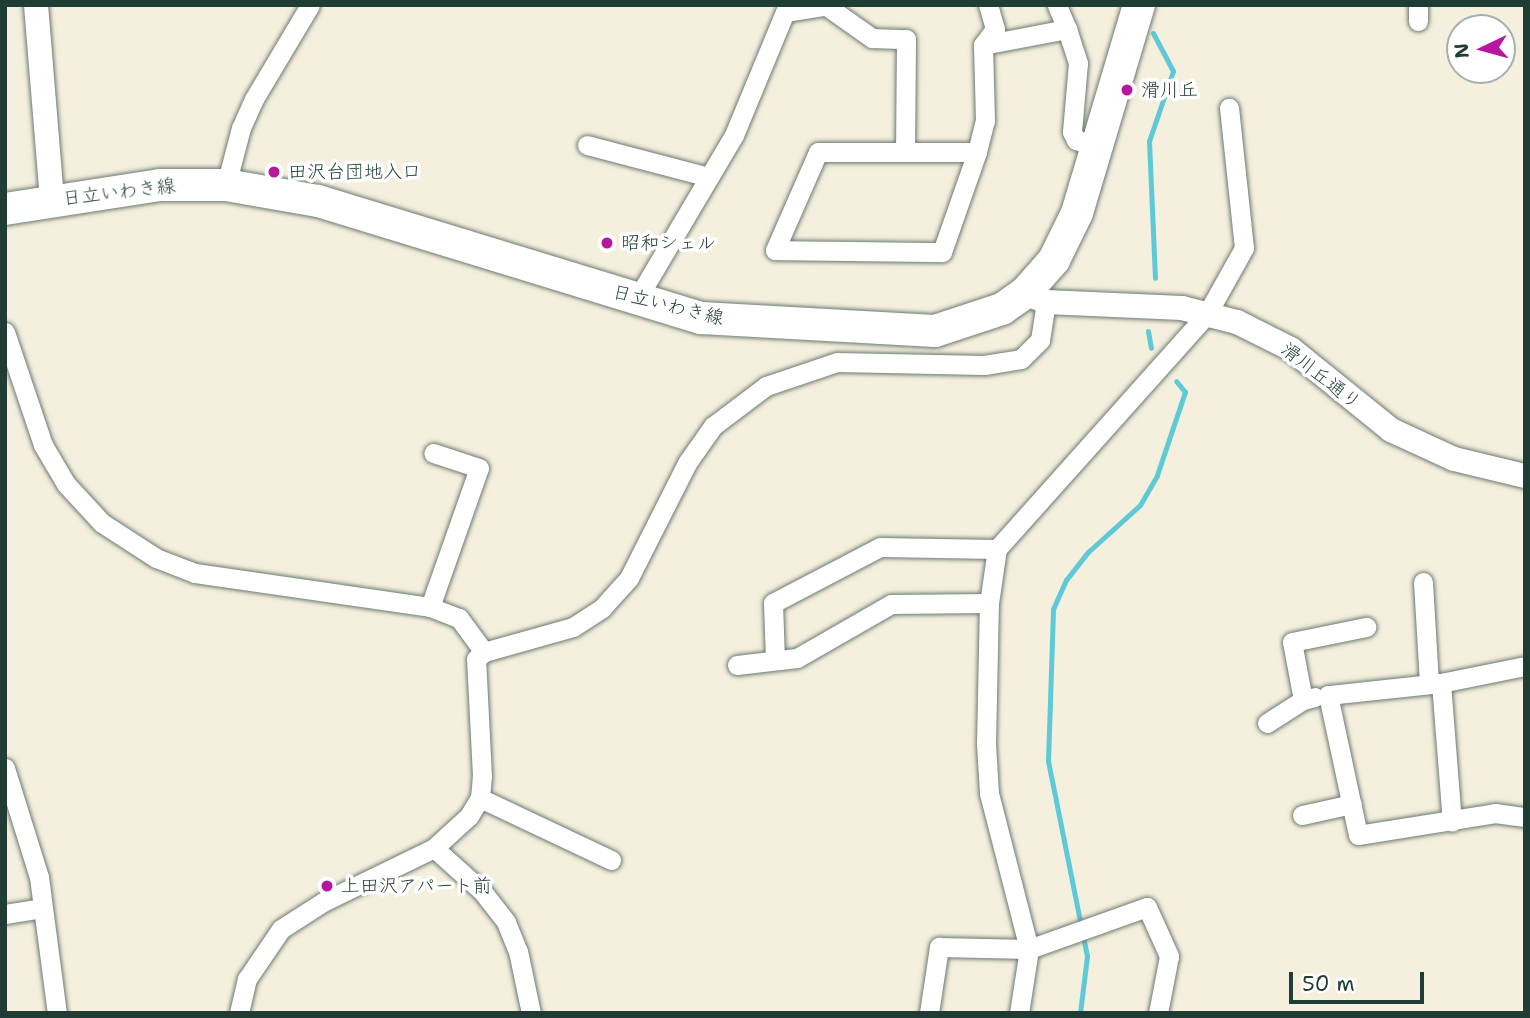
<!DOCTYPE html>
<meta charset="utf-8">
<style>
body{margin:0}
#map{position:relative;width:1530px;height:1018px;overflow:hidden;background:#f5efde;font-family:"Shantell Sans","Klee One",sans-serif}
div>[style]{position:absolute}
[style*='--x']{left:calc(var(--x)*1px);top:calc(var(--y)*1px);width:calc(var(--w)*1px);rotate:calc(var(--a)*1deg)}
.stream>*{height:5px;margin:-2.5px;padding:0 2.5px;transform-origin:2.5px;border-radius:2.5px;background:#5ec9d7}
.roads{filter:drop-shadow(0 0 2px #6a7b70) drop-shadow(0 0 2px #6a7b70)}
.minor>*{height:19px;margin:-9.5px;padding:0 9.5px;transform-origin:9.5px;border-radius:9.5px;background:#fff}
.tertiary>*{height:24px;margin:-12px;padding:0 12px;transform-origin:12px;border-radius:12px;background:#fff}
.primary>*{height:32px;margin:-16px;padding:0 16px;transform-origin:16px;border-radius:16px;background:#fff}
.dots>*{width:19px;height:19px;translate:-50% -50%;box-sizing:border-box;border:4px solid #fff;border-radius:50%}
span{translate:-50% -50%;white-space:nowrap;text-align:center;line-height:1.15;-webkit-text-stroke:7px #fff;paint-order:stroke}
.poi-label{font-size:19px;color:#1f3d34}
.left{translate:0 -50%;text-align:left}
.street-label{font-size:19px;color:#1f3d34}
.frame{position:absolute;inset:0;border:7px solid #1f3d34;pointer-events:none}
.north{position:absolute;left:1446px;top:14px;width:70px;height:70px;box-sizing:border-box;background:#fff;border:2px solid #a5b1ae;border-radius:50%;rotate:265deg;font-size:19px;font-weight:700;line-height:28px;text-align:center;color:#1f3d34}
.north::after{content:'';display:block;margin:auto;width:24px;height:32px;background:#b5179e;clip-path:polygon(50% 0,100% 100%,50% 72%,0 100%)}
.scale{position:absolute;left:1289px;top:972px;width:135px;height:32px;box-sizing:border-box;border:4px solid #1f3d34;border-top:0;padding-left:9px;font-size:21px;line-height:24px;white-space:nowrap;color:#1f3d34;-webkit-text-stroke:5px #fff;paint-order:stroke}
</style>
<div id="map">
<div class="stream">
<i style="--x:1153;--y:33;--w:43;--a:62.2"></i>
<i style="--x:1173;--y:71;--w:74;--a:108.9"></i>
<i style="--x:1149;--y:141;--w:137;--a:87.5"></i>
<i style="--x:1148;--y:331;--w:17;--a:80"></i>
<i style="--x:1080;--y:1013;--w:57;--a:-83"></i>
<i style="--x:1087;--y:956;--w:199;--a:-101.3"></i>
<i style="--x:1048;--y:761;--w:152;--a:-88.1"></i>
<i style="--x:1053;--y:609;--w:32;--a:-66"></i>
<i style="--x:1066;--y:580;--w:36;--a:-52"></i>
<i style="--x:1088;--y:552;--w:70;--a:-42.1"></i>
<i style="--x:1140;--y:505;--w:34;--a:-60"></i>
<i style="--x:1157;--y:475;--w:88;--a:-71.4"></i>
<i style="--x:1185;--y:392;--w:14;--a:-129"></i>
</div>
<div class="roads">
<div class="minor">
<i style="--x:828;--y:7;--w:54;--a:35.2"></i>
<i style="--x:872;--y:38;--w:34;--a:2"></i>
<i style="--x:906;--y:39;--w:113;--a:90.5"></i>
<i style="--x:1418;--y:21;--w:16;--a:-90"></i>
<i style="--x:1067;--y:29;--w:36;--a:72"></i>
<i style="--x:1078;--y:63;--w:69;--a:95"></i>
<i style="--x:1072;--y:132;--w:9;--a:63"></i>
<i style="--x:1076;--y:140;--w:22;--a:16"></i>
<i style="--x:983;--y:45;--w:20;--a:-53"></i>
<i style="--x:995;--y:29;--w:25;--a:-106"></i>
<i style="--x:587;--y:145;--w:126;--a:14.7"></i>
<i style="--x:977;--y:152;--w:159;--a:180"></i>
<i style="--x:818;--y:152;--w:107;--a:113.7"></i>
<i style="--x:775;--y:250;--w:167;--a:0.7"></i>
<i style="--x:942;--y:252;--w:106;--a:-70.7"></i>
<i style="--x:977;--y:152;--w:32;--a:-76"></i>
<i style="--x:985;--y:121;--w:76;--a:-91.5"></i>
<i style="--x:983;--y:45;--w:86;--a:-10.8"></i>
<i style="--x:1067;--y:29;--w:26;--a:-113"></i>
<i style="--x:226;--y:185;--w:59;--a:-75.3"></i>
<i style="--x:241;--y:128;--w:32;--a:-66"></i>
<i style="--x:254;--y:99;--w:109;--a:-59.2"></i>
<i style="--x:637;--y:299;--w:191;--a:-59.4"></i>
<i style="--x:734;--y:135;--w:133;--a:-67.5"></i>
<i style="--x:785;--y:12;--w:46;--a:-8.8"></i>
<i style="--x:5;--y:332;--w:119;--a:71.4"></i>
<i style="--x:43;--y:445;--w:45;--a:59.5"></i>
<i style="--x:66;--y:484;--w:53;--a:47.3"></i>
<i style="--x:102;--y:523;--w:64;--a:32.9"></i>
<i style="--x:156;--y:558;--w:42;--a:21"></i>
<i style="--x:195;--y:573;--w:237;--a:8.2"></i>
<i style="--x:430;--y:607;--w:31;--a:21"></i>
<i style="--x:459;--y:618;--w:42;--a:53.7"></i>
<i style="--x:1423;--y:582;--w:102;--a:86.6"></i>
<i style="--x:430;--y:607;--w:147;--a:-70.6"></i>
<i style="--x:479;--y:468;--w:48;--a:-161.9"></i>
<i style="--x:775;--y:660;--w:57;--a:-92"></i>
<i style="--x:773;--y:603;--w:121;--a:-27.6"></i>
<i style="--x:880;--y:547;--w:117;--a:1"></i>
<i style="--x:737;--y:665;--w:60;--a:-6.7"></i>
<i style="--x:797;--y:658;--w:108;--a:-29.9"></i>
<i style="--x:891;--y:604;--w:98;--a:-0.6"></i>
<i style="--x:1525;--y:666;--w:86;--a:168.6"></i>
<i style="--x:1441;--y:683;--w:114;--a:173.9"></i>
<i style="--x:1328;--y:695;--w:143;--a:77.9"></i>
<i style="--x:1358;--y:835;--w:139;--a:-9.1"></i>
<i style="--x:1495;--y:813;--w:30;--a:8"></i>
<i style="--x:1441;--y:683;--w:139;--a:85.5"></i>
<i style="--x:1303;--y:700;--w:59;--a:-100.7"></i>
<i style="--x:1292;--y:642;--w:76;--a:-11.5"></i>
<i style="--x:1267;--y:723;--w:43;--a:-32.6"></i>
<i style="--x:1303;--y:700;--w:12;--a:-14"></i>
<i style="--x:5;--y:768;--w:114;--a:72.7"></i>
<i style="--x:39;--y:877;--w:137;--a:82.5"></i>
<i style="--x:480;--y:798;--w:145;--a:25.3"></i>
<i style="--x:1302;--y:815;--w:51;--a:-12.4"></i>
<i style="--x:434;--y:848;--w:64;--a:41.9"></i>
<i style="--x:482;--y:891;--w:39;--a:52"></i>
<i style="--x:506;--y:922;--w:31;--a:68"></i>
<i style="--x:518;--y:951;--w:63;--a:78.2"></i>
<i style="--x:5;--y:914;--w:37;--a:-9"></i>
<i style="--x:239;--y:1013;--w:35;--a:-77"></i>
<i style="--x:247;--y:979;--w:60;--a:-55.8"></i>
<i style="--x:281;--y:929;--w:50;--a:-32.7"></i>
<i style="--x:323;--y:902;--w:123;--a:-25.9"></i>
<i style="--x:434;--y:848;--w:47;--a:-42.4"></i>
<i style="--x:469;--y:816;--w:21;--a:-59"></i>
<i style="--x:480;--y:798;--w:22;--a:-85"></i>
<i style="--x:482;--y:776;--w:117;--a:-92.9"></i>
<i style="--x:476;--y:659;--w:11;--a:-41"></i>
<i style="--x:484;--y:652;--w:92;--a:-15.7"></i>
<i style="--x:573;--y:627;--w:35;--a:-33"></i>
<i style="--x:602;--y:608;--w:40;--a:-48"></i>
<i style="--x:629;--y:578;--w:129;--a:-63.2"></i>
<i style="--x:687;--y:463;--w:45;--a:-54.9"></i>
<i style="--x:713;--y:426;--w:66;--a:-37"></i>
<i style="--x:766;--y:386;--w:75;--a:-18.7"></i>
<i style="--x:837;--y:362;--w:147;--a:1.2"></i>
<i style="--x:984;--y:365;--w:37;--a:-9"></i>
<i style="--x:1021;--y:359;--w:27;--a:-45"></i>
<i style="--x:1040;--y:340;--w:38;--a:-81"></i>
<i style="--x:929;--y:1013;--w:67;--a:-81.4"></i>
<i style="--x:939;--y:947;--w:90;--a:1.3"></i>
<i style="--x:1029;--y:949;--w:125;--a:-19.6"></i>
<i style="--x:1147;--y:907;--w:54;--a:65.8"></i>
<i style="--x:1169;--y:956;--w:58;--a:100.9"></i>
<i style="--x:1019;--y:1013;--w:65;--a:-81.1"></i>
<i style="--x:1029;--y:949;--w:161;--a:-104.4"></i>
<i style="--x:989;--y:793;--w:49;--a:-93.5"></i>
<i style="--x:986;--y:744;--w:141;--a:-88.8"></i>
<i style="--x:989;--y:603;--w:55;--a:-81.6"></i>
<i style="--x:997;--y:549;--w:315;--a:-48.2"></i>
<i style="--x:1207;--y:314;--w:76;--a:-60.7"></i>
<i style="--x:1244;--y:248;--w:141;--a:-96.1"></i>
</div>
<div class="tertiary">
<i style="--x:36;--y:5;--w:195;--a:85.3"></i>
<i style="--x:1025;--y:293;--w:23;--a:23"></i>
<i style="--x:1046;--y:302;--w:136;--a:2.5"></i>
<i style="--x:1182;--y:308;--w:57;--a:14.3"></i>
<i style="--x:1237;--y:322;--w:60;--a:26.6"></i>
<i style="--x:1291;--y:349;--w:129;--a:39"></i>
<i style="--x:1391;--y:430;--w:69;--a:24.7"></i>
<i style="--x:1454;--y:459;--w:73;--a:13.5"></i>
</div>
<div class="primary">
<i style="--x:5;--y:209;--w:157;--a:-8.8"></i>
<i style="--x:160;--y:185;--w:66;--a:0"></i>
<i style="--x:226;--y:185;--w:93;--a:9.9"></i>
<i style="--x:318;--y:201;--w:400;--a:17"></i>
<i style="--x:701;--y:318;--w:234;--a:3.2"></i>
<i style="--x:935;--y:331;--w:71;--a:-18.2"></i>
<i style="--x:1002;--y:309;--w:28;--a:-35"></i>
<i style="--x:1025;--y:293;--w:44;--a:-48.7"></i>
<i style="--x:1054;--y:260;--w:52;--a:-63.9"></i>
<i style="--x:1077;--y:213;--w:217;--a:-73.4"></i>
</div>
</div>
<div class="dots">
<i style="left:1127px;top:90px;background:#b5179e"></i>
<i style="left:274px;top:172px;background:#b5179e"></i>
<i style="left:607px;top:243px;background:#b5179e"></i>
<i style="left:327px;top:886px;background:#b5179e"></i>
</div>
<div class="poi-label">
<span class="left" style="left:1141px;top:90px">滑川丘</span>
<span class="left" style="left:288px;top:172px">田沢台団地入口</span>
<span class="left" style="left:621px;top:243px">昭和シェル</span>
<span class="left" style="left:341px;top:886px">上田沢アパート前</span>
</div>
<div class="street-label">
<span style="left:119px;top:192px;rotate:-7deg">日立いわき線</span>
<span style="left:668px;top:305px;rotate:14deg">日立いわき線</span>
<span style="left:1321px;top:376px;rotate:38deg">滑川丘通り</span>
</div>
<div class="frame"></div>
<div class="north">N</div>
<div class="scale">50 m</div>
</div>
